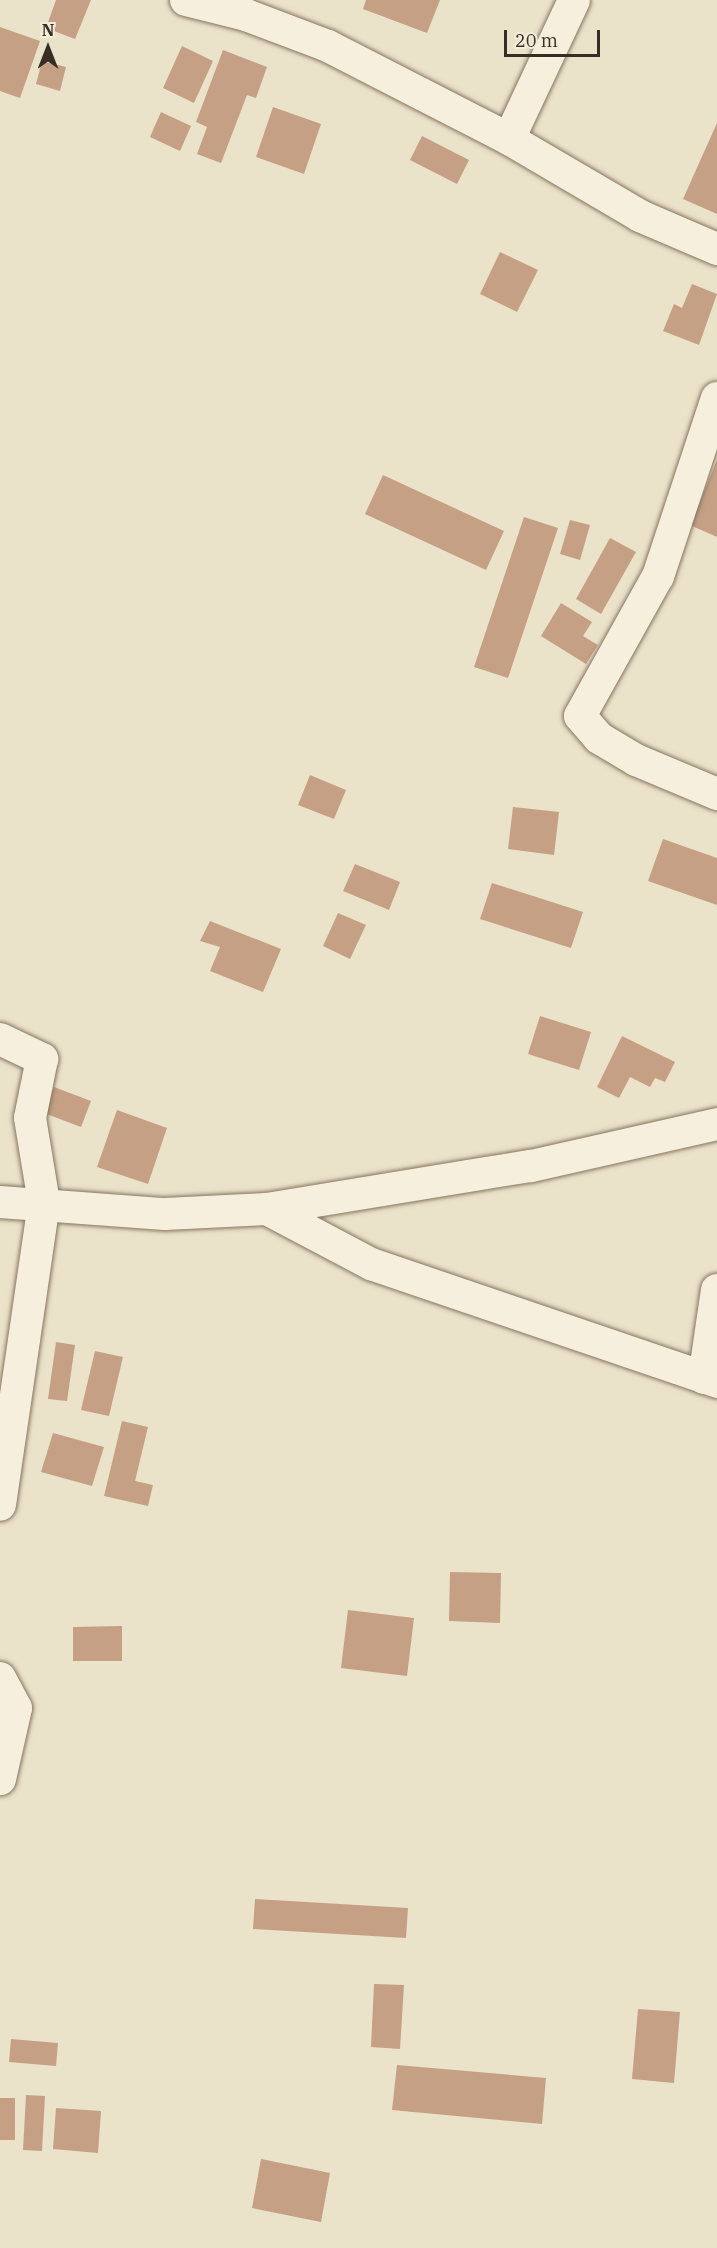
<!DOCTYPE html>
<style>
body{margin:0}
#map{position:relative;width:717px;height:2248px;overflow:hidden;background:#ebe2ca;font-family:"IBM Plex Serif",serif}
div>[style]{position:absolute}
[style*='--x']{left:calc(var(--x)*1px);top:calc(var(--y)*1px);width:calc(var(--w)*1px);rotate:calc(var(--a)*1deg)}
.building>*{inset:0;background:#c5a084}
.roads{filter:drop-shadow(0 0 2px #867560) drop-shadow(0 0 2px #867560)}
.minor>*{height:32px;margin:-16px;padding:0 16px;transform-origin:16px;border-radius:16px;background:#f6efdd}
span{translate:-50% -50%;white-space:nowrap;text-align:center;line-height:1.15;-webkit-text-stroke:4.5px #f3ecd9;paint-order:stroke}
.north{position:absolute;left:18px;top:18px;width:60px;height:60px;-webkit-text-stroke:4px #f3ecd9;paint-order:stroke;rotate:0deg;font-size:16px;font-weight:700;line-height:24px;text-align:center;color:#382d22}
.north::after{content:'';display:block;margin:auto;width:21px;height:27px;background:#382d22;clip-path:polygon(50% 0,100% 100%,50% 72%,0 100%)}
.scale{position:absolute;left:504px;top:30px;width:96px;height:27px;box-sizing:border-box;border:3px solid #382d22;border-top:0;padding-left:8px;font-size:18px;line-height:21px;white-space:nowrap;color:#382d22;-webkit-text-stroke:4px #f3ecd9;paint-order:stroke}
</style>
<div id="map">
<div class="building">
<i style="clip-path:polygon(56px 0,91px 0,75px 39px,46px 28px)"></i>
<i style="clip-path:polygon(366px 0,440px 0,427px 33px,363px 9px)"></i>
<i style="clip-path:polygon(0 27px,40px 41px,20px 98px,0 91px)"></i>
<i style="clip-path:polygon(182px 46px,213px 61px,194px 103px,163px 88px)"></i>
<i style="clip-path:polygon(223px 50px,267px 67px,256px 98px,247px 95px,221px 163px,197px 154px,207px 127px,196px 122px)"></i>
<i style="clip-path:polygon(42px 61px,66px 67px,60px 91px,36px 84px)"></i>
<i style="clip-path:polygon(273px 107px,321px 124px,304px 174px,256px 157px)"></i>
<i style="clip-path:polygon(161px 112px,191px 126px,180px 151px,150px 137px)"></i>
<i style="clip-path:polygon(717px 123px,717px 214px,683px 199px)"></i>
<i style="clip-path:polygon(422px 136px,469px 160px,457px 184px,410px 160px)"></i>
<i style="clip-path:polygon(500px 252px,538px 270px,517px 312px,480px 294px)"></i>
<i style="clip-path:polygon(692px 284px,717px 294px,699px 345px,663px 331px,674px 304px,682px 308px)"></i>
<i style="clip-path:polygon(717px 460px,717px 537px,690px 525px)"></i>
<i style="clip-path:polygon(383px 475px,504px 531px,486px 570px,365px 514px)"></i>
<i style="clip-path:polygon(524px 517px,558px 528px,508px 678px,474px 667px)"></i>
<i style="clip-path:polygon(570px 520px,590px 525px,580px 560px,560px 554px)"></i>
<i style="clip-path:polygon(610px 538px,636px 552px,601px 614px,576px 599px)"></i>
<i style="clip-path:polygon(561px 603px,592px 622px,583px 636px,598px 645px,586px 664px,541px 636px)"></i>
<i style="clip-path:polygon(310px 775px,346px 790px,334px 819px,298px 805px)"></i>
<i style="clip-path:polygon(513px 807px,559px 812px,554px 855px,508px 849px)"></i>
<i style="clip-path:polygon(663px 839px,717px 858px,717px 905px,648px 881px)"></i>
<i style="clip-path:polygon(355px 864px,400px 882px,389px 910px,343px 891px)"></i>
<i style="clip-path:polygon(492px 883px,583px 912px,571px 948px,480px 919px)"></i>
<i style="clip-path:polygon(338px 913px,366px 925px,350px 959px,323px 946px)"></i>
<i style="clip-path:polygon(210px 921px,281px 949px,263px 992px,210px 971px,220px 947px,200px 941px)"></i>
<i style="clip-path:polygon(540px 1016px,591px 1032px,579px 1070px,528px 1054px)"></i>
<i style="clip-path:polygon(622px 1036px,675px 1062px,665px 1082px,655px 1078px,650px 1087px,630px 1077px,619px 1098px,597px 1087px)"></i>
<i style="clip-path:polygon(54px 1087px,91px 1101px,81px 1127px,44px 1113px)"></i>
<i style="clip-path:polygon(117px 1110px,167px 1128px,148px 1184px,97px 1167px)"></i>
<i style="clip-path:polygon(56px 1342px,75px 1345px,67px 1401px,48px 1399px)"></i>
<i style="clip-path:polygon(95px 1351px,123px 1357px,109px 1416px,81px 1410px)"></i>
<i style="clip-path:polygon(122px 1421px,148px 1427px,135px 1481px,153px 1485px,148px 1506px,104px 1496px)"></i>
<i style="clip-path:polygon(53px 1433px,104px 1447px,92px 1486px,41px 1472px)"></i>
<i style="clip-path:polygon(450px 1572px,501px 1573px,500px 1623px,449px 1621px)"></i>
<i style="clip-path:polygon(348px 1610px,414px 1618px,407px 1676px,341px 1668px)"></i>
<i style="clip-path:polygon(122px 1626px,122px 1661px,73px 1661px,73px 1627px)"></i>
<i style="clip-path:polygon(255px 1899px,408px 1908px,406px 1938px,253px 1929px)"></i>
<i style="clip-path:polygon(374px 1984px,404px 1985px,400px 2049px,371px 2047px)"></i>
<i style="clip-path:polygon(638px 2009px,680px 2012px,674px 2083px,632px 2079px)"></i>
<i style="clip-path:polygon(11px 2039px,58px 2043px,56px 2066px,9px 2062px)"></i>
<i style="clip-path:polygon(397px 2065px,546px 2078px,542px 2124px,392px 2110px)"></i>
<i style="clip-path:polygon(26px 2095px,45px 2096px,42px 2151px,23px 2150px)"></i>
<i style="clip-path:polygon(0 2098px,15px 2098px,15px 2140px,0 2140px)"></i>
<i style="clip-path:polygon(56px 2108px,101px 2111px,98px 2153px,53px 2149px)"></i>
<i style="clip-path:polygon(261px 2159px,330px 2173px,321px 2222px,252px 2208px)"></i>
</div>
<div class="roads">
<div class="minor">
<i style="--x:186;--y:0;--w:62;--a:14"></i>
<i style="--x:246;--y:15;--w:88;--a:20.7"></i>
<i style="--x:328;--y:46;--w:203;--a:27.2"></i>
<i style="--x:509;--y:139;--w:152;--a:30.4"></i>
<i style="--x:640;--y:216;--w:84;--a:23.2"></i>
<i style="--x:509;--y:139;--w:153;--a:-64.9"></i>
<i style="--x:717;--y:398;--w:188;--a:108.3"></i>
<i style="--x:658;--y:576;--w:160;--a:119.1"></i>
<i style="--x:580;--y:716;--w:29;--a:49"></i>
<i style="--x:599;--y:738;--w:43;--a:30.7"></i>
<i style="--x:636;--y:760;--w:88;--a:22.8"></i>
<i style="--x:0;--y:1039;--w:47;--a:25.5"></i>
<i style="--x:42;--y:1059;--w:60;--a:101.5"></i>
<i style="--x:30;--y:1118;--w:86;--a:80.6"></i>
<i style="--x:44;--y:1203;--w:305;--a:98.3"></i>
<i style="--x:0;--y:1202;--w:165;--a:4.2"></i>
<i style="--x:165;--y:1214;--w:102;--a:-2.8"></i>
<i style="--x:267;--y:1209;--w:267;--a:-9.3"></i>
<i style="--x:531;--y:1166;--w:191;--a:-12.7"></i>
<i style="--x:267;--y:1209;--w:118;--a:27.9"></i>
<i style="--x:371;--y:1264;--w:366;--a:18.8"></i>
<i style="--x:704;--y:1378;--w:89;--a:-81.6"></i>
<i style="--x:0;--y:1678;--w:34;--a:62"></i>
<i style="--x:16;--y:1708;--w:73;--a:102.7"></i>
</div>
</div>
<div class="north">N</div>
<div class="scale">20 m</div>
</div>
